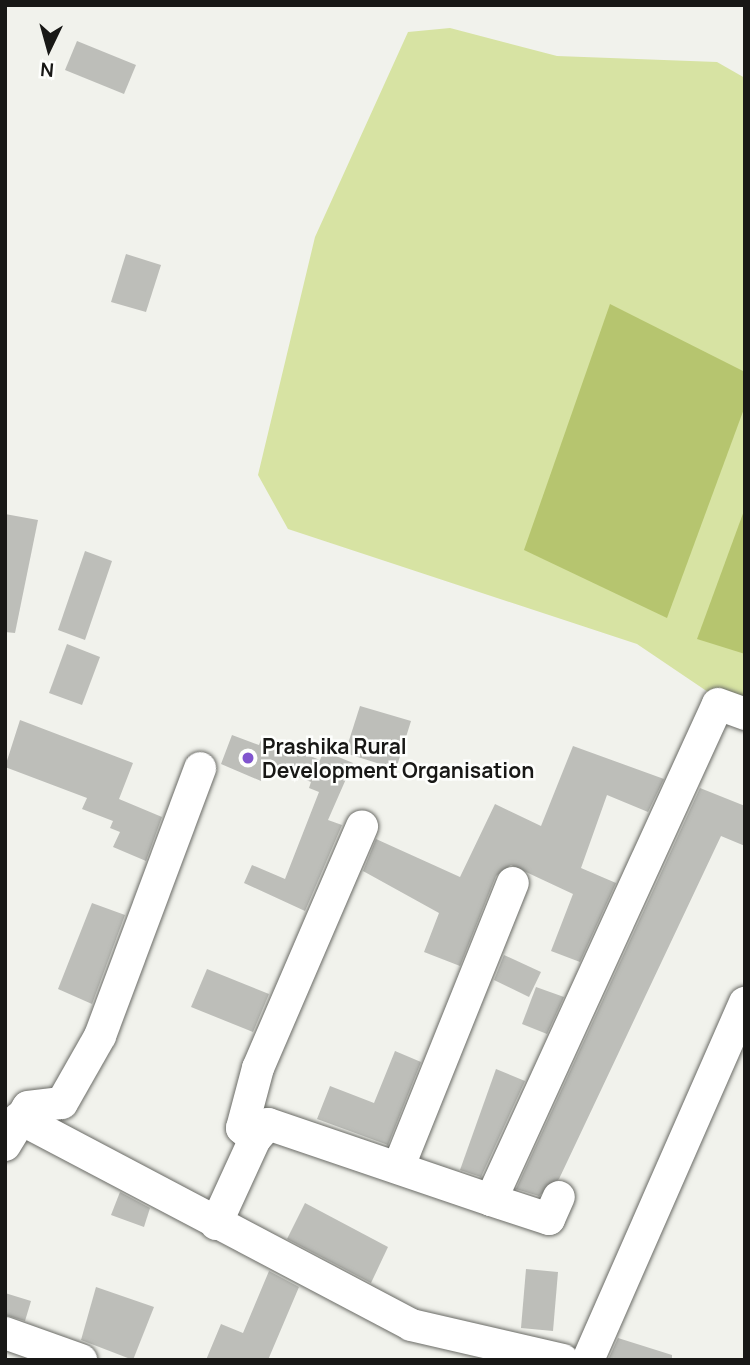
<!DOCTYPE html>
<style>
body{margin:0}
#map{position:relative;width:750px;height:1365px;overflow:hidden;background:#f1f2ec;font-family:Manrope,sans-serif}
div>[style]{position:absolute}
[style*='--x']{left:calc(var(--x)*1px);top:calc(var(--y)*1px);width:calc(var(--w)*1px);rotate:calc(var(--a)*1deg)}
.green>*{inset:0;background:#d7e3a3}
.water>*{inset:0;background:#b6c56f}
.building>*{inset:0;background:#bdbeb9}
.roads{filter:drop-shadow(0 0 2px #6a6b66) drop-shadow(0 0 2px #6a6b66)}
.minor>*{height:32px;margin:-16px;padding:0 16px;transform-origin:16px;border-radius:16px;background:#fff}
.dots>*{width:19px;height:19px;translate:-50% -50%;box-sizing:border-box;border:4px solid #fefffd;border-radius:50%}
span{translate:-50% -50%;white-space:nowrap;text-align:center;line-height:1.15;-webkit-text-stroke:5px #fefffd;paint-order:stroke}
.poi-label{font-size:21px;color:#181816;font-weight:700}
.left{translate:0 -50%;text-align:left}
.frame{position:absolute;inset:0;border:7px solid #181816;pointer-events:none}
.north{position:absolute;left:14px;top:14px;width:70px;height:70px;-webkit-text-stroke:5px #fefffd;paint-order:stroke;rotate:185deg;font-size:19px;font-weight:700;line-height:28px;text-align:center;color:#181816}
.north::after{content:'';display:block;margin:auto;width:24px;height:32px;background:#181816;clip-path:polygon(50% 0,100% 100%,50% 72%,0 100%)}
</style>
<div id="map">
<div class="green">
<i style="clip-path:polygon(450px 28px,557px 56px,717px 62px,745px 78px,745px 717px,637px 644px,288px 529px,258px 475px,315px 237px,408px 32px)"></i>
</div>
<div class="water">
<i style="clip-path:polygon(610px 304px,745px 372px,745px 406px,667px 618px,524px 550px)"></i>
<i style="clip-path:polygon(745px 508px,745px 654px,697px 639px)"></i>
</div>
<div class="building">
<i style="clip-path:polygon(77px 41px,136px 65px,124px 94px,65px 70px)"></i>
<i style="clip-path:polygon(126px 254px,161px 265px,146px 312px,111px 302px)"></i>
<i style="clip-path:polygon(5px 514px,38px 520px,15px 633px,5px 632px)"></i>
<i style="clip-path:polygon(85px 551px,112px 561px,85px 640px,58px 630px)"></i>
<i style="clip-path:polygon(67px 644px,100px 657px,82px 705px,49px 693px)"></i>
<i style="clip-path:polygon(360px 706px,411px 721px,396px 769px,345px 753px)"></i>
<i style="clip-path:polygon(20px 720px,133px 763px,119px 799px,162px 817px,146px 861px,113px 847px,120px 832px,110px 828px,113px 821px,82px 809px,87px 798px,5px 767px)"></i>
<i style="clip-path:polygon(232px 735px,259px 745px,262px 737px,320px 760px,324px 751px,353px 763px,328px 820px,342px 825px,305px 911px,244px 883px,252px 865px,285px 879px,319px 792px,309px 788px,311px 782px,268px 765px,261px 781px,221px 764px)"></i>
<i style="clip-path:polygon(573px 746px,664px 779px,648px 812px,607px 795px,581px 868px,616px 883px,580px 962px,551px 951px,573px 894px,511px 865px,496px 876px,460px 966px,424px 952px,439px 913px,363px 871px,376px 839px,460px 877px,495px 804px,541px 826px)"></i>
<i style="clip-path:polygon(700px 788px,745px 806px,745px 846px,721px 836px,559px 1179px,539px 1196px,516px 1189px)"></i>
<i style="clip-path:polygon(92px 903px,125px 915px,92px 1004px,58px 989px)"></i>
<i style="clip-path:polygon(504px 955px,541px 972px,529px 997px,494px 980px)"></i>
<i style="clip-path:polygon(207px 969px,269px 994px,253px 1032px,191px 1007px)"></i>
<i style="clip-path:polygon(536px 987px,564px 997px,547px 1034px,522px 1024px)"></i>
<i style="clip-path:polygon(395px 1051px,421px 1062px,388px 1145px,317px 1119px,330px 1086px,374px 1103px)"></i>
<i style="clip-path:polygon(496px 1069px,525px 1081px,481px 1177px,460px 1170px)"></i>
<i style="clip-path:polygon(120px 1192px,150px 1208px,144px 1227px,111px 1215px)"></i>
<i style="clip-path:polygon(305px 1203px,388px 1247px,371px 1283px,287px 1239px)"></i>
<i style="clip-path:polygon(526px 1269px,558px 1272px,553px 1331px,521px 1328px)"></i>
<i style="clip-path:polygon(269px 1271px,299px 1287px,268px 1360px,206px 1360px,221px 1324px,243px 1333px)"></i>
<i style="clip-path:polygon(96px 1287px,154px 1307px,133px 1360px,81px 1340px)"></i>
<i style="clip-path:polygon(5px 1293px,31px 1301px,25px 1321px,5px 1315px)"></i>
<i style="clip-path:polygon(618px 1338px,672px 1355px,672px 1360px,608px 1360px)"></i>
</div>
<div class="roads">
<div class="minor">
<i style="--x:19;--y:1118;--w:443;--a:27.8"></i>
<i style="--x:411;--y:1325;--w:156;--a:13"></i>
<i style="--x:255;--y:1139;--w:20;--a:-49"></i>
<i style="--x:268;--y:1124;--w:236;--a:18.8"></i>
<i style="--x:491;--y:1200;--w:545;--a:-65.41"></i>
<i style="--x:718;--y:704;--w:29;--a:20"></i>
<i style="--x:5;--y:1145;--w:44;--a:-58.8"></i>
<i style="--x:28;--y:1107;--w:34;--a:-7"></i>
<i style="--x:62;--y:1103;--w:77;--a:-60.4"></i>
<i style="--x:100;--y:1036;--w:286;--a:-69.5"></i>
<i style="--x:399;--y:1166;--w:305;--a:-68.1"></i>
<i style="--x:491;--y:1200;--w:61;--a:18.1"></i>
<i style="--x:549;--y:1219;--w:24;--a:-66"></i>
<i style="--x:216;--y:1224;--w:94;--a:-65.4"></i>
<i style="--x:255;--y:1139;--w:17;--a:-140"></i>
<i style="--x:242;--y:1128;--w:62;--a:-75.1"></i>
<i style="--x:258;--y:1068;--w:263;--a:-66.7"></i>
<i style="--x:5;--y:1333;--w:81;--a:19.6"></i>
<i style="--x:588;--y:1360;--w:390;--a:-66.3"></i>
</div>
</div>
<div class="dots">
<i style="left:248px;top:758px;background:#8155ce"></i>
</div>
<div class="poi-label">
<span class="left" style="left:262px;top:758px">Prashika Rural<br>Development Organisation</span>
</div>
<div class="frame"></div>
<div class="north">N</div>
</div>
